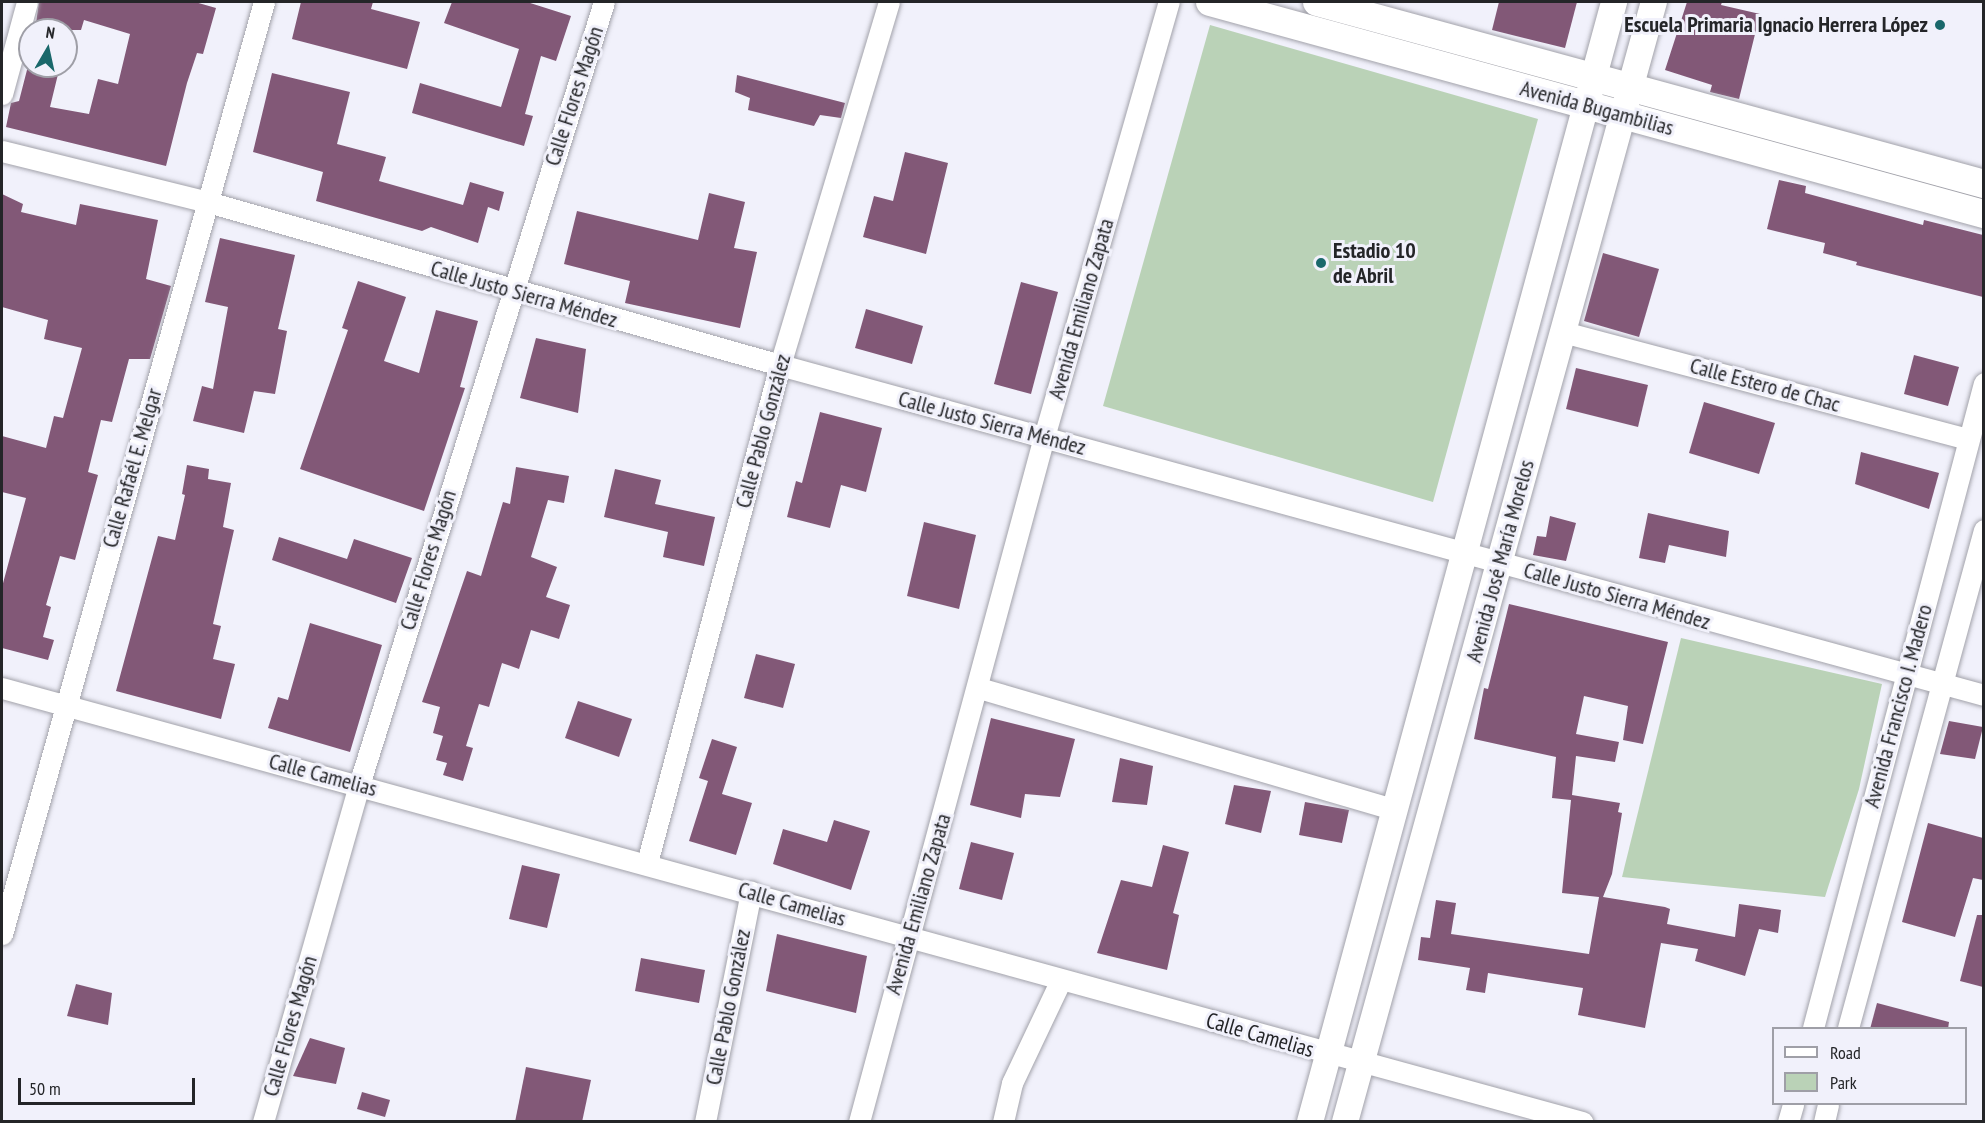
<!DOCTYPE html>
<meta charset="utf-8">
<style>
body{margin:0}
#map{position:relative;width:1985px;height:1123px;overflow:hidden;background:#f1f1fb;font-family:"PT Sans Narrow",sans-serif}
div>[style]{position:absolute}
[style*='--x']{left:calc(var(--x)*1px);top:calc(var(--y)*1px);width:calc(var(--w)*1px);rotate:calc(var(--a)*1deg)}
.green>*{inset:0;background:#bad2b7}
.building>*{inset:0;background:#825877}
.roads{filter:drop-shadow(0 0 2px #a2a2aa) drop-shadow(0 0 2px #a2a2aa)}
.minor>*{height:21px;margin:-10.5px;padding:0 10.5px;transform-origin:10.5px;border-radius:10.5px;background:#fff}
.tertiary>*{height:26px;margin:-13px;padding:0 13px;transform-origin:13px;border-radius:13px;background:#fff}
.secondary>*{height:28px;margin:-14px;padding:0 14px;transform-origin:14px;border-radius:14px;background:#fff}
.dots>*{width:16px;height:16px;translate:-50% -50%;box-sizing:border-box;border:3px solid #f1f1fb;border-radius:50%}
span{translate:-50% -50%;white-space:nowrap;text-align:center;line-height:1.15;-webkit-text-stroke:6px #f1f1fb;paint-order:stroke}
.poi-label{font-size:22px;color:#242528;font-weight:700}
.right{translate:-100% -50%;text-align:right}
.left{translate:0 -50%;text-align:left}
.street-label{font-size:22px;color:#242528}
.frame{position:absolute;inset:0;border:3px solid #242528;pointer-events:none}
.legend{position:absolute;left:1772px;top:1027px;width:195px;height:78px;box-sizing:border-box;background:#f1f1fb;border:2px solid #9f9fa7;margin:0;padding:8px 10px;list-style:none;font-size:18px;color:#242528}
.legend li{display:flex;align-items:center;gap:12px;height:30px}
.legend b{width:30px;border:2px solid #9f9fa7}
.north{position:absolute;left:18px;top:18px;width:60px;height:60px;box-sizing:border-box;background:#f1f1fb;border:2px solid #9f9fa7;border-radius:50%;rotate:9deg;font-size:16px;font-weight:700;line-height:24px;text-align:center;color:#242528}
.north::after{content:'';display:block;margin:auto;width:21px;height:27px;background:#1a686b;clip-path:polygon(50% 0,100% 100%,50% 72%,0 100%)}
.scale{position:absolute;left:18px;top:1078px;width:177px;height:27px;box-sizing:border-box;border:3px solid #242528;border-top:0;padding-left:8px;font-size:18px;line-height:21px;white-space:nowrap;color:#242528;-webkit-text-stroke:4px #f1f1fb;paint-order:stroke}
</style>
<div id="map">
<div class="green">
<i style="clip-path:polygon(1210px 25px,1538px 119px,1433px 502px,1103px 406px)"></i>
<i style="clip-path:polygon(1681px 638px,1882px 684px,1859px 789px,1825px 897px,1622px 877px)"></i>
</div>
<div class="building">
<i style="clip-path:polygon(39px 2px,195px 2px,216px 8px,203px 54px,197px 53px,187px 83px,166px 166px,6px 127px,11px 103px,19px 101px,28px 66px,60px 66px,50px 107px,89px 114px,98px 79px,118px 84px,130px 34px,84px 20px,81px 30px,35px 30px)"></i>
<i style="clip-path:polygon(301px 2px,373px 2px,371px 9px,420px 22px,407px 69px,292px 39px)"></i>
<i style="clip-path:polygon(452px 2px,527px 2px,571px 16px,556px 61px,541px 56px,525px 114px,533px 116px,524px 146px,412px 113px,420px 83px,501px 107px,519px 49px,444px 23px)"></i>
<i style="clip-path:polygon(1499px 2px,1577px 2px,1565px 48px,1492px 30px)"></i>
<i style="clip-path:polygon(1687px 2px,1722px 2px,1721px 5px,1760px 14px,1739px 99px,1710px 92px,1712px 85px,1665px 70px)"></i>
<i style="clip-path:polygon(272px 73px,350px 92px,337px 144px,386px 157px,379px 181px,463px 205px,470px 182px,504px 192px,499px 211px,488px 207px,478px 243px,431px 227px,422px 231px,316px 201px,323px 172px,253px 152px)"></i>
<i style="clip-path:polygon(737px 75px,845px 103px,841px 118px,820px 115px,814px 126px,748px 110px,750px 98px,735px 92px)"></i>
<i style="clip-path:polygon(905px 152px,948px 163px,926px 254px,863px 237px,874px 196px,893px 201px)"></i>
<i style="clip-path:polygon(1779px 180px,1806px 186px,1805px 193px,1923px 225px,1924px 220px,1983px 235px,1983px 297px,1856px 265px,1857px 262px,1823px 253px,1825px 243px,1767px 229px)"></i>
<i style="clip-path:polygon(709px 193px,745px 202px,734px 248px,757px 252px,740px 328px,625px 303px,630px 281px,564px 264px,577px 211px,698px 240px)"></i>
<i style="clip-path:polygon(2px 194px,23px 204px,21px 212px,76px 225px,80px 204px,158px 220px,146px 279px,171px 286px,150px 359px,129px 359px,112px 422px,101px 420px,88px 472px,98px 475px,75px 560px,60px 556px,46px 605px,51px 607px,43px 637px,54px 640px,48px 660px,2px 648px,2px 587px,26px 498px,2px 492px,2px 436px,46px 448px,54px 416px,63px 418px,82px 348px,44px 339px,48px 320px,2px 307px)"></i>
<i style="clip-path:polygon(220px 238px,295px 255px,278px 329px,287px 331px,275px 394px,254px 391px,244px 433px,193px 421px,202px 386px,213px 389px,228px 307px,205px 302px)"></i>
<i style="clip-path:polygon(1603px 253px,1659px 269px,1639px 337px,1584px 321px)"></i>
<i style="clip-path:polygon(358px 281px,406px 297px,384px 361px,419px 373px,436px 310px,478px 321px,460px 387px,465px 388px,424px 511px,300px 469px,348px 330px,342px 328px)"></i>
<i style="clip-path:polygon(1021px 282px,1058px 292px,1031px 394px,994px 384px)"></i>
<i style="clip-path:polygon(866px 309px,923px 326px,912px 364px,855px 348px)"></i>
<i style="clip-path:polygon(536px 338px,586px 349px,578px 413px,520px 398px)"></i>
<i style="clip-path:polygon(1914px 355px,1959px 367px,1948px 406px,1904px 394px)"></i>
<i style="clip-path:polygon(1576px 368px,1648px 385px,1638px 427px,1566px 409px)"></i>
<i style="clip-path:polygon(1704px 402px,1775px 423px,1759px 474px,1689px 453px)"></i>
<i style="clip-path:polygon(820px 412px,882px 428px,866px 492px,841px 485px,830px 528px,787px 517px,796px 481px,802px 483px)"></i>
<i style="clip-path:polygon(1861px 452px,1939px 473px,1929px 509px,1855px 484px)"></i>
<i style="clip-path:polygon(187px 465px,209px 469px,208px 479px,231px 483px,223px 527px,234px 530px,213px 624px,221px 626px,213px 659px,235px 664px,221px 719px,116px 691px,158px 536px,175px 540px,185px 495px,182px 494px)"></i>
<i style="clip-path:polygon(516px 467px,569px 476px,564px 503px,548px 500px,531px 557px,557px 567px,546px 597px,570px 605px,559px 639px,531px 630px,519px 669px,502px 663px,489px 707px,479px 704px,466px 746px,473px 748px,463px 781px,443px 775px,447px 763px,436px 760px,443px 736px,433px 733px,440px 707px,422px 702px,467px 571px,481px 576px,503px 502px,510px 504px)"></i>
<i style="clip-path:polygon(615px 469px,661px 480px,655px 504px,715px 517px,704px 566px,663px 557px,668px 532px,604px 517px)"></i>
<i style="clip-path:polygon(1648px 513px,1729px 531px,1726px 557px,1669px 545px,1665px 563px,1639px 558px)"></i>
<i style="clip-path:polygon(1550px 516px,1576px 523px,1566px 561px,1533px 555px,1537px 536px,1546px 537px)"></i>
<i style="clip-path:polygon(924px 522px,976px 535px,959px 609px,907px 596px)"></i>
<i style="clip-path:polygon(279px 537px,347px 559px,354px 539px,412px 558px,396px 603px,272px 560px)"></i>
<i style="clip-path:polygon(1509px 604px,1668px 642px,1643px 744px,1623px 740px,1628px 706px,1584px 696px,1576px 734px,1619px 742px,1615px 762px,1576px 756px,1572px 795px,1620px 803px,1618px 812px,1622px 813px,1612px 874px,1603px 897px,1665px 907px,1670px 909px,1667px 924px,1735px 937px,1739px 904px,1781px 910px,1778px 933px,1759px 929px,1745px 976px,1695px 961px,1698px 949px,1661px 943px,1645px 1028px,1578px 1015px,1583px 988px,1488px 973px,1485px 993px,1466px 990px,1470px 968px,1418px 960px,1421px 937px,1430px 938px,1436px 900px,1456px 903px,1451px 934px,1589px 954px,1599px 897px,1562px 893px,1571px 800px,1552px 798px,1556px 757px,1474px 739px,1484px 688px,1488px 689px)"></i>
<i style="clip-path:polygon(310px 623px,382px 645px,350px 752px,268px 728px,278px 697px,288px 700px)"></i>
<i style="clip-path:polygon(756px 654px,795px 664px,783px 708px,744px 698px)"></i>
<i style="clip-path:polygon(578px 701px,632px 719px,619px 757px,565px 738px)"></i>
<i style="clip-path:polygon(991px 718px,1075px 739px,1060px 797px,1025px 794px,1021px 818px,970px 805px)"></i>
<i style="clip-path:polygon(1949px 721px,1983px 727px,1975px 759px,1940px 754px)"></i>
<i style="clip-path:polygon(712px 739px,737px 747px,722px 794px,752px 803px,736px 855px,689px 841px,708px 781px,699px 778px)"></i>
<i style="clip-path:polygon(1120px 758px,1153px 766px,1147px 805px,1112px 802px)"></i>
<i style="clip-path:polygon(1234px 785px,1271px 791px,1261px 833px,1225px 824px)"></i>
<i style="clip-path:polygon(1305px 802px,1349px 810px,1342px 843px,1299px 835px)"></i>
<i style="clip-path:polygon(834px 820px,870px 831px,851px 890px,773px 864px,783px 829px,827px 842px)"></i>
<i style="clip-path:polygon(1928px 823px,1983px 838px,1983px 880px,1973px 878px,1955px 937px,1902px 922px)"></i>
<i style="clip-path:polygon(971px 842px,1014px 853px,1002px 900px,959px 889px)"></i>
<i style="clip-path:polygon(1163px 845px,1189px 852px,1173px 913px,1179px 915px,1167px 970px,1097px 953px,1121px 880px,1152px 887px)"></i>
<i style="clip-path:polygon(522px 865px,560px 874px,547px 928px,509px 919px)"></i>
<i style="clip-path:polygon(1977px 915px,1983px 915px,1983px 987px,1960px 981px)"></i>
<i style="clip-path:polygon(777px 934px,867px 956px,856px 1013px,766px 991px)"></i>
<i style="clip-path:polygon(641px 958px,705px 970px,699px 1003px,635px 991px)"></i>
<i style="clip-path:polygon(76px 984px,112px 993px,108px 1025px,67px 1016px)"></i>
<i style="clip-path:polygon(1877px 1003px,1949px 1022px,1948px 1029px,1870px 1029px)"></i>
<i style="clip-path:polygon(310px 1038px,345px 1048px,336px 1084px,293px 1076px)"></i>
<i style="clip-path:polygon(526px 1067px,591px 1080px,582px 1122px,515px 1122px)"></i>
<i style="clip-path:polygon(362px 1092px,390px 1100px,385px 1117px,357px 1109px)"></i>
</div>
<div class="roads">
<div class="minor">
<i style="--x:2;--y:94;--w:95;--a:-74.8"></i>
<i style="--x:2;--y:151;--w:212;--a:13.9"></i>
<i style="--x:208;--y:202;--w:595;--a:15.91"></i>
<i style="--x:780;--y:365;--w:1248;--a:15.33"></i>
<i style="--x:1563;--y:332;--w:419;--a:14.8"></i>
<i style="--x:2;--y:688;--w:1639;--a:15.36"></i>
<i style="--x:979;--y:688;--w:434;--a:16.3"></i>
<i style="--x:647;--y:863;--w:515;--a:-75.05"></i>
<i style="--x:780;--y:365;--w:379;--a:-73.3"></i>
<i style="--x:2;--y:934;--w:968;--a:-74.3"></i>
<i style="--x:1813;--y:1028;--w:667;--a:-75.15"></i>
<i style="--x:1848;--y:1028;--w:516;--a:-74.73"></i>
<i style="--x:263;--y:1122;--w:350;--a:-74.1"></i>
<i style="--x:359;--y:785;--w:820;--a:-72.63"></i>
<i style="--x:705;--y:1122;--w:235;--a:-78.7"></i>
<i style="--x:859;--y:1122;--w:710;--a:-74.89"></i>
<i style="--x:1044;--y:437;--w:453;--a:-74"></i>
<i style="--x:1003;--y:1122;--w:40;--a:-77"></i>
<i style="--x:1012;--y:1083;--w:114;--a:-64.6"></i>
<i style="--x:1788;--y:1122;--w:19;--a:-74"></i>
<i style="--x:1824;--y:1122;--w:18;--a:-77"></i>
</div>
<div class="tertiary">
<i style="--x:1310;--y:1122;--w:1161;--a:-74.81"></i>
<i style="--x:1345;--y:1122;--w:1162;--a:-74.58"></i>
</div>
<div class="secondary">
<i style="--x:1210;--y:2;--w:803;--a:15.32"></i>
<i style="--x:1317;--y:2;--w:691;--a:15.26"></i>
</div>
</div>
<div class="dots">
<i style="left:1940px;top:25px;background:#1a686b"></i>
<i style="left:1321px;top:263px;background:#1a686b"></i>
</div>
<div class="poi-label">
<span class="right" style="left:1928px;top:25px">Escuela Primaria Ignacio Herrera López</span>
<span class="left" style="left:1333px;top:263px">Estadio 10<br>de Abril</span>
</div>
<div class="street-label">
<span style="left:574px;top:96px;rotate:-72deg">Calle Flores Magón</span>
<span style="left:1597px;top:108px;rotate:15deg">Avenida Bugambilias</span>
<span style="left:524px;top:294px;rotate:16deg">Calle Justo Sierra Méndez</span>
<span style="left:1081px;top:309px;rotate:-74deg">Avenida Emiliano Zapata</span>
<span style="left:1765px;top:385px;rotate:15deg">Calle Estero de Chac</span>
<span style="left:992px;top:423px;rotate:15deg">Calle Justo Sierra Méndez</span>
<span style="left:763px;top:431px;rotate:-75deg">Calle Pablo González</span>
<span style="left:132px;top:468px;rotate:-74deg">Calle Rafaél E. Melgar</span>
<span style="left:428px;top:560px;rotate:-73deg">Calle Flores Magón</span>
<span style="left:1500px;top:561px;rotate:-75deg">Avenida José María Morelos</span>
<span style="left:1617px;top:596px;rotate:16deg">Calle Justo Sierra Méndez</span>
<span style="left:1898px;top:706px;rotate:-75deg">Avenida Francisco I. Madero</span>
<span style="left:323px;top:775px;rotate:15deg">Calle Camelias</span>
<span style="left:792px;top:904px;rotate:16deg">Calle Camelias</span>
<span style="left:918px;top:904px;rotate:-74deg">Avenida Emiliano Zapata</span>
<span style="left:728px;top:1007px;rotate:-79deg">Calle Pablo González</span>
<span style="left:290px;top:1026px;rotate:-74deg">Calle Flores Magón</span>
<span style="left:1260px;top:1035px;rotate:16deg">Calle Camelias</span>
</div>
<div class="frame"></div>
<ul class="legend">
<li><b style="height:8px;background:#fff"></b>Road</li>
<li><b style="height:16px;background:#bad2b7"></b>Park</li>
</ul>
<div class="north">N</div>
<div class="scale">50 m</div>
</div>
